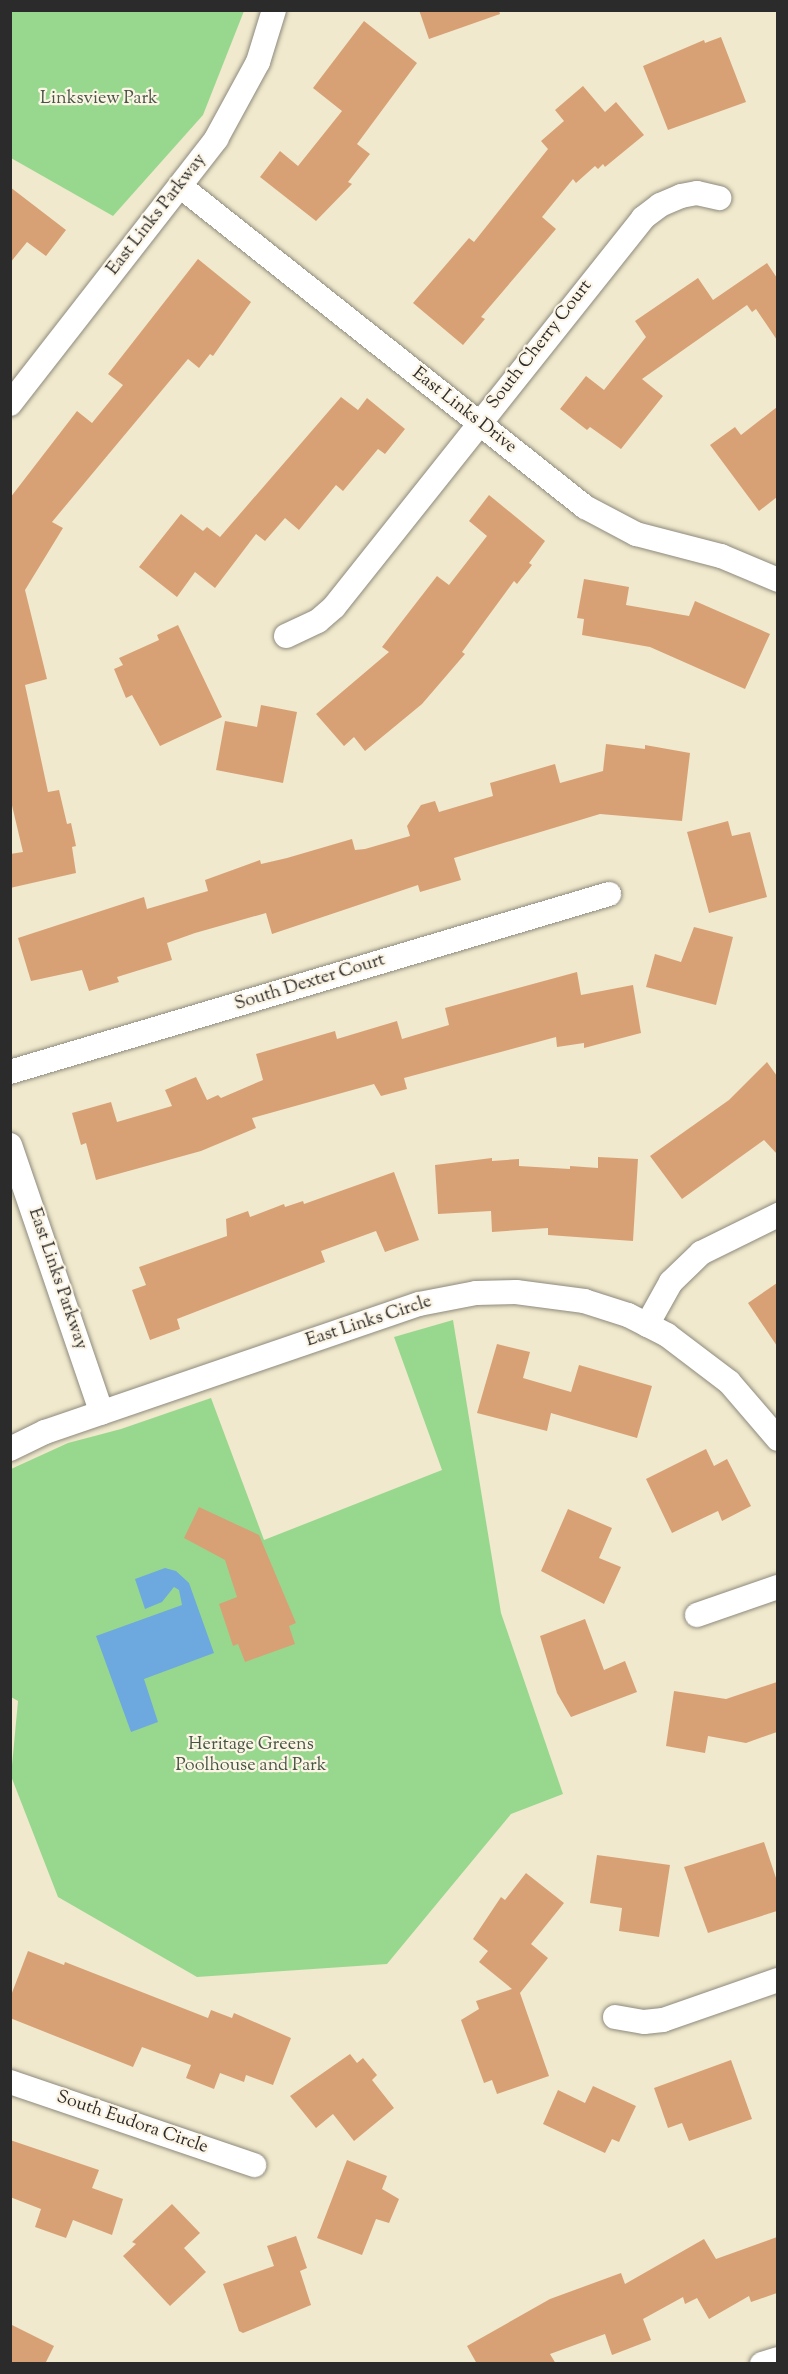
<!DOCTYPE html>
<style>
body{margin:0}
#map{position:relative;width:788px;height:2374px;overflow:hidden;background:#f0e9cd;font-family:"Sorts Mill Goudy",serif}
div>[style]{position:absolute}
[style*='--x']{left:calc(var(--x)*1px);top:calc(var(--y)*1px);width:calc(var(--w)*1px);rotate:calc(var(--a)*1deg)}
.green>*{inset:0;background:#98d88e}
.water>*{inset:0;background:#6da9de}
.building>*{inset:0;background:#d8a175}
.roads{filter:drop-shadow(0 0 2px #8e8a7c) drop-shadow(0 0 2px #8e8a7c)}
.minor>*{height:24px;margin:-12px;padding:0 12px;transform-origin:12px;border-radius:12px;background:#fff}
span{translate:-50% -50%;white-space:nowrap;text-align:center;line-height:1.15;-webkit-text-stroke:4.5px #fcf5e5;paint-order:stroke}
.park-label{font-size:18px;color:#465644}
.street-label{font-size:18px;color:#2b2b2b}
.frame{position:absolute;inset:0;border:12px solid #2b2b2b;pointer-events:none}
</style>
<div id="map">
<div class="green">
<i style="clip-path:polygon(11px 10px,244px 10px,244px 11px,203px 115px,113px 216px,11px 158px)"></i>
<i style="clip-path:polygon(453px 1320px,501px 1613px,563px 1794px,511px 1814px,387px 1964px,197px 1977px,58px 1897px,11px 1776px,18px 1701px,11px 1697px,11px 1469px,68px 1443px,121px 1429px,211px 1398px,264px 1540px,442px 1470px,394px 1337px)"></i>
</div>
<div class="water">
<i style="clip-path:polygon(165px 1568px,176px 1571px,189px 1583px,214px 1653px,144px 1679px,158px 1722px,131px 1732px,96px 1636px,182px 1605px,179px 1590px,174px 1587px,162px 1602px,145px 1609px,135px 1579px)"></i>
</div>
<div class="building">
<i style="clip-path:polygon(419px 10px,499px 10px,500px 14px,429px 39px)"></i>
<i style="clip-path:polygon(364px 21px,417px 63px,357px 144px,370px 154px,348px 182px,352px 184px,316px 221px,260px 177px,280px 151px,298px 166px,342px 111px,313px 88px)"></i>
<i style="clip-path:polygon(721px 37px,746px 102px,668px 130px,643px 66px,704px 40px,705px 43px)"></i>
<i style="clip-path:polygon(583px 86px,605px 112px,616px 102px,644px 135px,605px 167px,603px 164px,598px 169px,595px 166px,576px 183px,573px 179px,542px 217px,556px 229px,481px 317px,485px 319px,463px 345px,413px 303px,469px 238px,474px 242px,548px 149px,541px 141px,564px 121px,555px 110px)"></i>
<i style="clip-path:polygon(10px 187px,66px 230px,46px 256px,27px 242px,10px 263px)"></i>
<i style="clip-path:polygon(198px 259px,251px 302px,213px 356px,210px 354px,199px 368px,188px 359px,52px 522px,63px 528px,25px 590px,47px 679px,25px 685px,48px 792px,59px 790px,67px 824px,71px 823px,76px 846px,72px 847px,76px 873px,10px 888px,10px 854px,23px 852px,10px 797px,10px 498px,77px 411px,92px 423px,123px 385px,108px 374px)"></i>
<i style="clip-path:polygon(767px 263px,777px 278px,777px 340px,756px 309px,752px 312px,747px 305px,642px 379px,663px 396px,621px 449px,590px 427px,587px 430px,560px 409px,586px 376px,604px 390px,646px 337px,635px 321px,698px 278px,713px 300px)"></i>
<i style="clip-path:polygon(341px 397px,358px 410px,367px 398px,405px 429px,385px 454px,378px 449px,343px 491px,336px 485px,299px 530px,285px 518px,265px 541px,256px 534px,215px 588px,195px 572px,177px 597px,139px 567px,181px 514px,203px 531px,207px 527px,220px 537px)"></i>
<i style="clip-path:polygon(777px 407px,777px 497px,759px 511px,710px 445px,735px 427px,741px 435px)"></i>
<i style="clip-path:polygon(489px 495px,545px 541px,529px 563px,532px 565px,517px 584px,514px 581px,462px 652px,465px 654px,422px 704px,365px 751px,354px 737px,344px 746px,316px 714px,389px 652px,382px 647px,437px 576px,449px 585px,487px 536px,469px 521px)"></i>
<i style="clip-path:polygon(584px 579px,629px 587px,626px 605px,689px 616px,695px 601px,770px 634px,745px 689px,650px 647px,582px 635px,584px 619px,577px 618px)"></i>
<i style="clip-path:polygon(178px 625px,222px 717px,160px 746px,132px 695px,126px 698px,114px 669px,123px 665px,119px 658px,159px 640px,157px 635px)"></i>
<i style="clip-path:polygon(261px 705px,297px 712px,283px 783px,216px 770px,225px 721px,257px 727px)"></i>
<i style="clip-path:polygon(606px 744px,645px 749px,645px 745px,690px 753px,682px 821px,600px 814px,454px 858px,461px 880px,420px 892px,418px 885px,272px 934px,266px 913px,195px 933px,167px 943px,172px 960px,117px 977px,119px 982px,89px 991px,82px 970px,31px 981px,18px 938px,144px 897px,147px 909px,208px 891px,205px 880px,260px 860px,261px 864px,287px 858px,352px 839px,355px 850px,365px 849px,410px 836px,407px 826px,421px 805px,435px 801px,439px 812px,493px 796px,490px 783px,555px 764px,560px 783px,603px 771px)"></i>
<i style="clip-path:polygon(728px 821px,732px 836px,750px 832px,767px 897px,709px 913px,687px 832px)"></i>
<i style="clip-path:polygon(694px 927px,733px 937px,716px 1005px,646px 987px,655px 954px,681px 962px)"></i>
<i style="clip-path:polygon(577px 972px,581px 995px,633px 985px,641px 1033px,584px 1048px,584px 1043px,557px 1047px,556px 1037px,404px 1078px,407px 1089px,381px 1096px,374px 1084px,252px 1118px,256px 1128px,201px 1151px,96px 1180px,86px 1143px,81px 1145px,72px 1113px,111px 1102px,117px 1122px,172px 1106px,165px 1090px,196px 1077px,207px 1100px,218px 1095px,221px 1098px,263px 1080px,256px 1054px,335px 1031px,337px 1039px,397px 1021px,402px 1039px,449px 1025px,445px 1008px)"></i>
<i style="clip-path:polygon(767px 1062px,777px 1076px,777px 1154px,764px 1140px,682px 1199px,650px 1156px,729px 1100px)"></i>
<i style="clip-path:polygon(598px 1157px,638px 1159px,633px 1241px,548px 1235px,548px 1228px,492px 1232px,491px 1211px,438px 1214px,435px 1165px,492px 1158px,492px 1161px,519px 1159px,519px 1166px,570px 1169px,570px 1166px,598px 1168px)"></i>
<i style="clip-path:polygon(394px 1172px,419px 1240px,385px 1252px,376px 1231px,321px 1251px,325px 1262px,177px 1319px,180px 1329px,150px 1340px,132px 1290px,146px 1285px,139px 1267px,227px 1236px,226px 1219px,248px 1211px,250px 1217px,284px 1204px,285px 1207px,303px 1201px,304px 1204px)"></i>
<i style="clip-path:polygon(777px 1283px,777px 1346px,748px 1303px)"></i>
<i style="clip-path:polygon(497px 1344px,530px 1352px,523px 1378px,571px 1392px,579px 1365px,652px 1386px,637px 1438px,551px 1413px,547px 1431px,477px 1413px)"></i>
<i style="clip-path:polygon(706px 1449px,714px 1466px,727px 1459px,751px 1506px,722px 1521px,718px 1511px,672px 1533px,646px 1479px)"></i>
<i style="clip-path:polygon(199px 1507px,259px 1535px,296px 1623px,289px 1626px,295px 1644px,245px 1662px,238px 1644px,233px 1646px,219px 1604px,237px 1597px,225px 1560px,184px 1538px)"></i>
<i style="clip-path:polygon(568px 1509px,612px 1528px,599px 1558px,621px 1567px,604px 1604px,541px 1571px)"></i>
<i style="clip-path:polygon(585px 1619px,604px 1670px,625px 1661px,637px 1692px,571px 1717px,557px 1693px,540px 1636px)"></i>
<i style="clip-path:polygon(777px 1682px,777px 1732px,746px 1743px,708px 1736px,705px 1753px,666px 1746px,674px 1691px,726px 1699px)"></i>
<i style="clip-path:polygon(764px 1842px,777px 1881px,777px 1911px,708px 1933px,684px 1867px)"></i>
<i style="clip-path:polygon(597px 1855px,670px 1865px,659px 1937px,619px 1931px,622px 1908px,590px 1903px)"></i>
<i style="clip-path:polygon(526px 1873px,564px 1903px,531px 1944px,548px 1958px,520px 1993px,549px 2076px,497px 2094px,492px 2080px,484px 2083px,461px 2020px,479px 2009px,476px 2001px,512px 1989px,479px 1962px,488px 1951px,473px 1939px,501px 1897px,505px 1900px)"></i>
<i style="clip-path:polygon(28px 1951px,64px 1965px,65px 1962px,208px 2018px,211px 2010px,232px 2018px,234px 2013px,291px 2038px,273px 2085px,246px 2075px,244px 2082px,220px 2073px,214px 2089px,186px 2078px,191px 2065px,142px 2047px,133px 2067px,10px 2018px,10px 1998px)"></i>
<i style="clip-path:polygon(350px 2054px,357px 2063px,363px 2058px,377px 2075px,372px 2080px,394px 2108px,354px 2141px,333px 2114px,316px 2128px,290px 2096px)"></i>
<i style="clip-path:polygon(731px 2060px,752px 2119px,689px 2141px,682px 2123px,668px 2128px,654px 2088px)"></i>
<i style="clip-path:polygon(593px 2086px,636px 2106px,619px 2142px,612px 2139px,605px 2153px,543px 2124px,558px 2090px,585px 2103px)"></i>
<i style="clip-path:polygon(10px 2140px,99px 2170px,92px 2188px,123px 2199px,112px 2235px,73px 2220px,66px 2238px,35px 2227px,41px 2209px,10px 2197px)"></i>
<i style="clip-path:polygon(347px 2160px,387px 2176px,382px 2189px,399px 2199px,389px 2223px,376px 2219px,362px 2255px,317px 2238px)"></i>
<i style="clip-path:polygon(172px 2204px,200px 2233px,184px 2248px,206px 2272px,170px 2306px,123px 2256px,136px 2244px,132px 2242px)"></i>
<i style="clip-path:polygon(296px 2236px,307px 2268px,300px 2271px,311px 2305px,243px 2333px,239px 2331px,223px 2284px,274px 2266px,267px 2246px)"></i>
<i style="clip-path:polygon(777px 2237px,777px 2293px,751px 2302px,749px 2296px,709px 2319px,697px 2298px,685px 2304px,683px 2297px,643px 2319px,651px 2340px,612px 2355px,605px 2334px,550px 2354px,556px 2364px,477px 2364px,467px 2346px,550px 2299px,621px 2273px,625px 2284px,704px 2239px,716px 2259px)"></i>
<i style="clip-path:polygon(10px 2324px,54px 2346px,45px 2364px,10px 2364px)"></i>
</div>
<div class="roads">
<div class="minor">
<i style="--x:180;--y:186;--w:517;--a:38.4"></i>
<i style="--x:585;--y:507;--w:58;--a:27.9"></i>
<i style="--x:636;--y:534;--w:88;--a:14.5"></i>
<i style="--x:721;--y:556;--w:62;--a:22.8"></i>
<i style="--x:10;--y:404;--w:336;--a:-52.1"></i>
<i style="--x:216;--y:139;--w:88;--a:-61.4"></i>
<i style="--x:258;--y:62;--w:54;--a:-72.9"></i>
<i style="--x:286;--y:636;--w:35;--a:-25"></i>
<i style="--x:318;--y:621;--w:21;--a:-41"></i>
<i style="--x:334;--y:607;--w:497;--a:-51.5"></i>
<i style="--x:643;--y:218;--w:21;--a:-37"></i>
<i style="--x:660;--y:205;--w:23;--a:-23"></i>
<i style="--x:681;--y:196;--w:16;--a:-11"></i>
<i style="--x:697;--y:193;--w:23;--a:13"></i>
<i style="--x:10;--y:1072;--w:625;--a:-16.55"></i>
<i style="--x:10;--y:1145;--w:283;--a:71.1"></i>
<i style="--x:647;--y:1325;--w:49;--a:-60.8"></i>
<i style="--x:671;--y:1282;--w:42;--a:-44"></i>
<i style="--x:701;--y:1253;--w:86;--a:-26.3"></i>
<i style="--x:10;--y:1449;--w:39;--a:-26"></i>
<i style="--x:45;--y:1432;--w:395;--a:-18.9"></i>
<i style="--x:419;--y:1304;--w:58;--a:-10.9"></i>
<i style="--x:476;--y:1293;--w:40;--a:-1.4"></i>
<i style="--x:516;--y:1292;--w:69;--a:7.5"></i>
<i style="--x:584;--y:1301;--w:46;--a:17.7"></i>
<i style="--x:628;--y:1315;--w:44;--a:27.1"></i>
<i style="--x:667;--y:1335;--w:78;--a:37.2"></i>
<i style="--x:729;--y:1382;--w:75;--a:49.3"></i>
<i style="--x:697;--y:1615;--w:86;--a:-19.1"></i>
<i style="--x:615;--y:2017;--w:29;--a:10"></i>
<i style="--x:644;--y:2022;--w:19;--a:-6"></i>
<i style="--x:663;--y:2020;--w:122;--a:-19.2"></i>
<i style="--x:10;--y:2082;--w:258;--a:18.8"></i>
<i style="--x:762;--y:2364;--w:17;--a:-17"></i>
</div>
</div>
<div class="park-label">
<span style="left:99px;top:99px">Linksview Park</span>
<span style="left:251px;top:1756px">Heritage Greens<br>Poolhouse and Park</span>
</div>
<div class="street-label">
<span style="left:157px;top:215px;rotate:-52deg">East Links Parkway</span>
<span style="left:540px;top:345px;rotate:-52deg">South Cherry Court</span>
<span style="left:464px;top:411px;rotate:38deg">East Links Drive</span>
<span style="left:310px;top:983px;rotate:-17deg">South Dexter Court</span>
<span style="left:57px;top:1279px;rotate:71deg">East Links Parkway</span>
<span style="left:369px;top:1322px;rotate:-18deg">East Links Circle</span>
<span style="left:132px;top:2123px;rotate:19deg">South Eudora Circle</span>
</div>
<div class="frame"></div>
</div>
